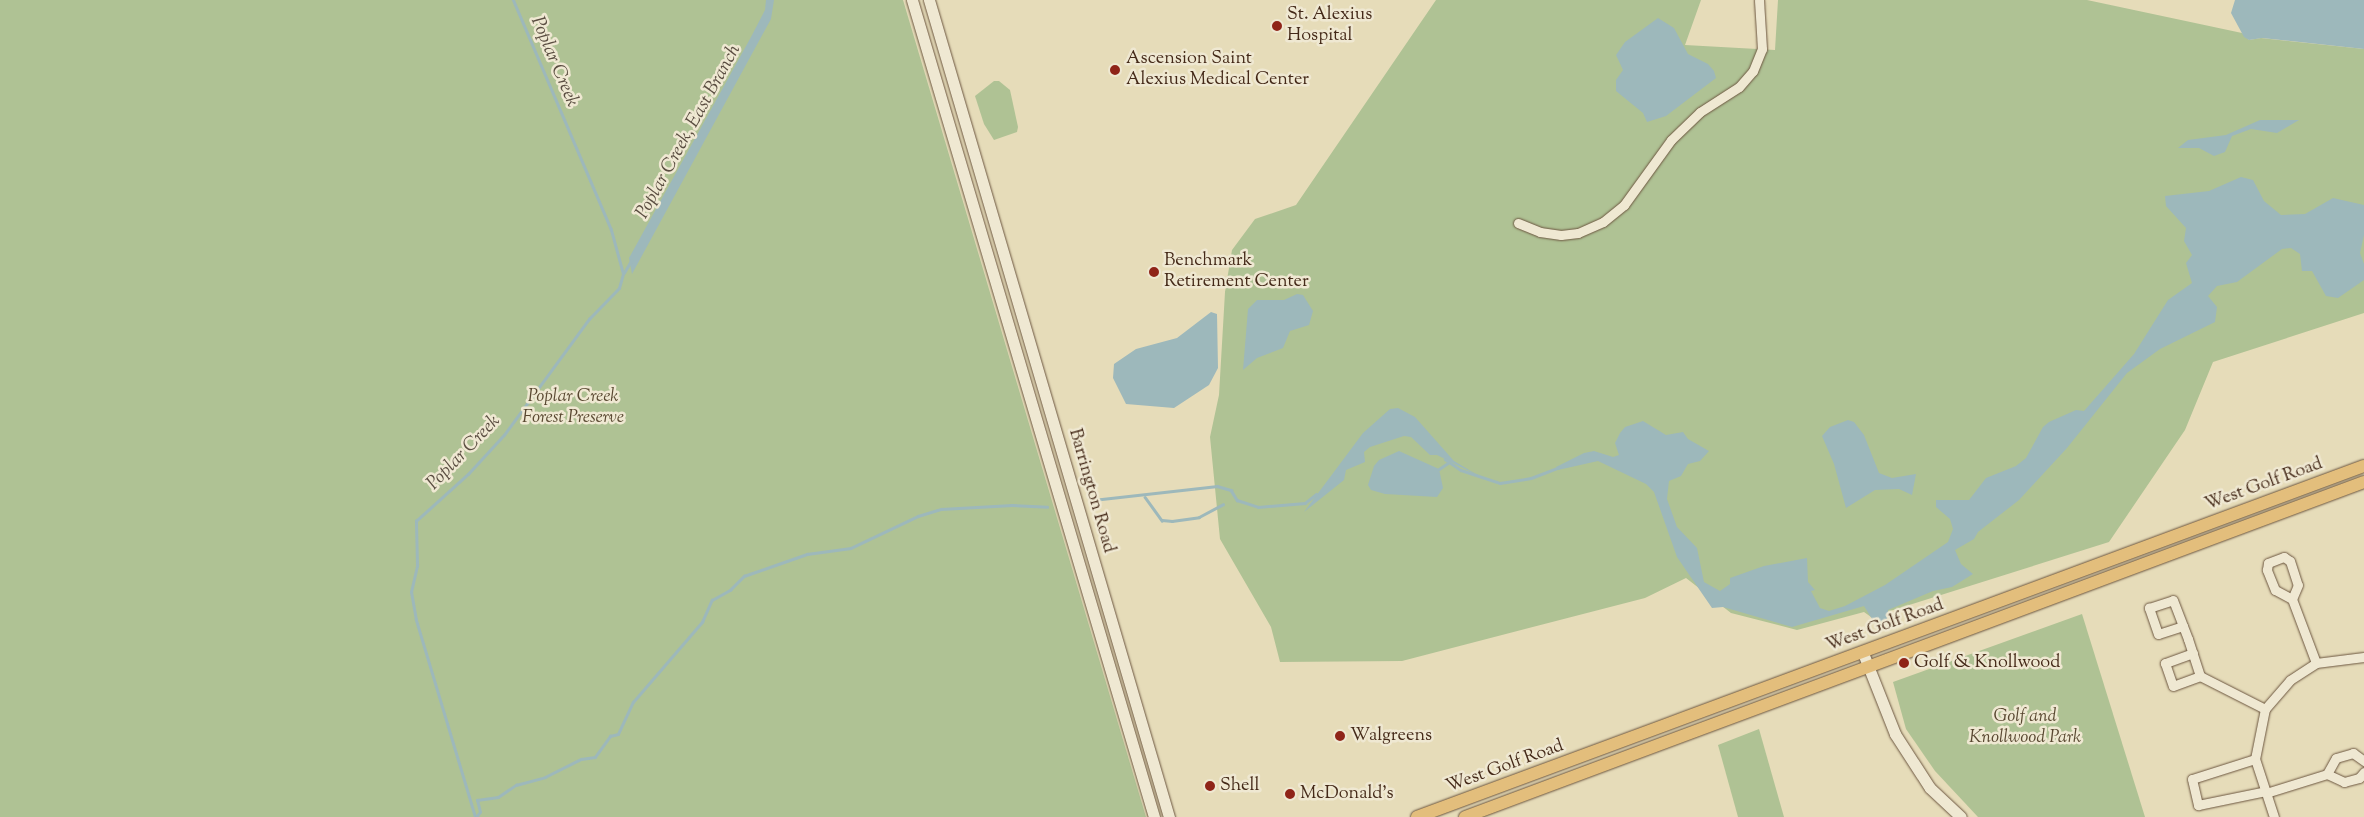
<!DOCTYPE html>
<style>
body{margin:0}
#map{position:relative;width:2364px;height:817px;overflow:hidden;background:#e6dcb9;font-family:"Sorts Mill Goudy",serif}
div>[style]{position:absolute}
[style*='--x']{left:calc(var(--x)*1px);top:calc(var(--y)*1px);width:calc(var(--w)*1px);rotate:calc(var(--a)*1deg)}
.green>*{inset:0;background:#afc294}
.water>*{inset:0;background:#9db8bb}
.stream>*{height:2.5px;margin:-1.25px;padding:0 1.25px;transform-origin:1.25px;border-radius:1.25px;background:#9db8bb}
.roads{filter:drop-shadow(0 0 1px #6c5640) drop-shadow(0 0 1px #6c5640)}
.street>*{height:9px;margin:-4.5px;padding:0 4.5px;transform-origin:4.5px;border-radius:4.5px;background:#efe8d2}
.secondary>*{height:11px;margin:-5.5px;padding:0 5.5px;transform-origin:5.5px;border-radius:5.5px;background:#efe8d2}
.primary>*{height:12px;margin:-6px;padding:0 6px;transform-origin:6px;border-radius:6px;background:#e3be7c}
.dots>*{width:14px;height:14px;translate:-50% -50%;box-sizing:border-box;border:2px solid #efe8d2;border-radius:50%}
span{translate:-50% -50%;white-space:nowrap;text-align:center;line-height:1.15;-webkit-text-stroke:5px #efe8d2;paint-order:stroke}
.poi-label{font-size:18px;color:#442918}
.left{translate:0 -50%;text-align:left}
.park-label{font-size:18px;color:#594831;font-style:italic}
.street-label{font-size:18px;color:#442918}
.water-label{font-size:19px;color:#5a4d41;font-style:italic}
</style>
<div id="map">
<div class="green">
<i style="clip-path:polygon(0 0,903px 0,1146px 817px,0 817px)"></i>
<i style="clip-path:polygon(1436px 0,1701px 0,1685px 45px,1775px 50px,1778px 0,2087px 0,2242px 33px,2249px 40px,2261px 38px,2364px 49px,2364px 313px,2213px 362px,2185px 430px,2109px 542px,1871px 617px,1864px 612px,1797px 630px,1731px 613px,1686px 578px,1645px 598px,1402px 661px,1280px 662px,1271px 627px,1220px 539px,1210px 437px,1219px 395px,1225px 292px,1232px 250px,1255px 219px,1296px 205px)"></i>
<i style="clip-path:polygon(994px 81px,999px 81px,1010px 90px,1018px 127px,1017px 132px,994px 140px,984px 124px,975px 96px)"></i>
<i style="clip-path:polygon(2082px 614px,2145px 817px,1978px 817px,1935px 771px,1906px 729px,1893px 682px)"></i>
<i style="clip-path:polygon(1759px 729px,1784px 817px,1738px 817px,1718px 745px)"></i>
</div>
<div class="water">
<i style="clip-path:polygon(766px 0,774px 0,771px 19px,632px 274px,629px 258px,751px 37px,765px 10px)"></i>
<i style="clip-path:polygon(2235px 0,2364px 0,2364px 49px,2262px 38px,2249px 40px,2244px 37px,2231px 13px)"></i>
<i style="clip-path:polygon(1658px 18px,1674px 28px,1688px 54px,1708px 64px,1714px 71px,1716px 78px,1666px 116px,1647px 122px,1643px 113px,1616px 91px,1616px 80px,1623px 70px,1616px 55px,1625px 42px)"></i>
<i style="clip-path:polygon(2260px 120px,2299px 120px,2277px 133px,2251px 129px,2232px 136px,2225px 152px,2214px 156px,2199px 148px,2178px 148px,2188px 140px,2226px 135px)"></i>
<i style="clip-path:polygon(2241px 177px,2253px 180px,2264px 201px,2281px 215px,2305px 214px,2333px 198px,2364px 205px,2364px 235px,2360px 253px,2364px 264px,2364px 280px,2338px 298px,2326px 296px,2312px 271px,2302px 271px,2300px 254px,2291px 248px,2282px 249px,2237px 282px,2217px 286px,2208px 296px,2217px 307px,2215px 322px,2160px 349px,2127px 373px,2067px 448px,2019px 500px,1978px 532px,1974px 539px,1955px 550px,1961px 564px,1973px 574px,1952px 587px,1933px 591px,1888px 610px,1887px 620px,1877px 627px,1864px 606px,1792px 627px,1723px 607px,1712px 608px,1677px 557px,1654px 492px,1646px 484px,1598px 461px,1558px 470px,1556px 467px,1584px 453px,1594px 451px,1613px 457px,1619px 455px,1615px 443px,1620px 433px,1625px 427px,1643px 421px,1666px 435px,1683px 432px,1688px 439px,1709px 451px,1700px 461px,1688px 464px,1681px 476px,1669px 481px,1667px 499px,1677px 527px,1697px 548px,1704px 582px,1720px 591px,1730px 584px,1730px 578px,1764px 566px,1807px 558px,1808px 582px,1815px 590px,1811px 591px,1820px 608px,1829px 611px,1845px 606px,1885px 585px,1948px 542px,1953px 529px,1950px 519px,1936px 507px,1936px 500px,1969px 500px,1986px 478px,2016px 466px,2026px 458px,2043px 427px,2049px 422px,2076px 410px,2084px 411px,2134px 354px,2168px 300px,2192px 283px,2186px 263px,2192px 255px,2184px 241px,2186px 228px,2166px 206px,2165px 196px,2209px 191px)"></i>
<i style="clip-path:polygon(1297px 294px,1303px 295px,1313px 311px,1309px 325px,1290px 331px,1283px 348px,1257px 358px,1243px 370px,1248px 309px,1257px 300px,1284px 300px)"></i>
<i style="clip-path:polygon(1211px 312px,1217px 314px,1218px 368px,1209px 385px,1174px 408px,1126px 404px,1113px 378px,1114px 364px,1136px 349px,1177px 338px)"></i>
<i style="clip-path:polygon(1398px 408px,1415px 417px,1454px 461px,1481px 477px,1437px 455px,1430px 455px,1411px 437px,1404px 436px,1370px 447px,1364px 452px,1365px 462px,1346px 470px,1344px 480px,1304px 512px,1363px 433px,1390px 409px)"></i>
<i style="clip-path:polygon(1848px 420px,1854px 422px,1864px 435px,1879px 473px,1892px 478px,1916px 474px,1912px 495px,1899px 489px,1875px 490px,1846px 508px,1834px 464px,1822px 436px,1830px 427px)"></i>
<i style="clip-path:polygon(1399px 451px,1439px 469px,1443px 488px,1437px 497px,1385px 494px,1371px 490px,1368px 485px,1374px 466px,1379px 460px)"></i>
</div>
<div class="stream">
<i style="--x:624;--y:273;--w:14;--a:-60"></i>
<i style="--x:1445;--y:459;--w:19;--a:35"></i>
<i style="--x:1461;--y:470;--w:41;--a:18.4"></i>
<i style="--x:1500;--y:483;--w:31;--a:-9"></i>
<i style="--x:1531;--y:478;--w:30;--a:-21"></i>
<i style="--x:1439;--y:469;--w:11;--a:-34"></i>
<i style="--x:1145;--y:497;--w:29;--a:54"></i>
<i style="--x:1162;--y:520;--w:10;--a:6"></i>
<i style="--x:1172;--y:521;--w:27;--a:-8"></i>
<i style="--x:1199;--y:517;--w:27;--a:-28"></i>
<i style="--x:1093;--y:500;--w:125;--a:-6.4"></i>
<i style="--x:1217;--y:486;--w:15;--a:16"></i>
<i style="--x:1231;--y:490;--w:12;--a:59"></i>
<i style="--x:1237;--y:500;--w:22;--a:18"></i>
<i style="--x:1258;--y:507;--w:47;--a:-4.9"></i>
<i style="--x:1305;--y:503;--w:14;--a:-39"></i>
<i style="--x:475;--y:817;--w:206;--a:-106.7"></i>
<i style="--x:416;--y:620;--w:28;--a:-100"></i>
<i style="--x:411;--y:592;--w:27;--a:-77"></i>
<i style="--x:417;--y:566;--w:45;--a:-91.3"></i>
<i style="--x:416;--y:521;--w:70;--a:-42.1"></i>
<i style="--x:468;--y:474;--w:53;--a:-47.3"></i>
<i style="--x:504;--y:435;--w:144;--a:-53.8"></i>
<i style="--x:589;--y:319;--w:43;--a:-45.9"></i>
<i style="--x:619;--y:288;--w:15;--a:-74"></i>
<i style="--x:623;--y:274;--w:46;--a:-105.3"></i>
<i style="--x:611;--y:230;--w:250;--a:-113.1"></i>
<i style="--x:476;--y:817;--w:6;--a:-51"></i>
<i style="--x:480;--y:812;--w:12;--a:-104"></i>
<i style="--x:477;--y:800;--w:21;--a:-8"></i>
<i style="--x:498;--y:797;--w:22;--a:-34"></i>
<i style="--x:516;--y:785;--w:30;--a:-15"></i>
<i style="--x:545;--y:777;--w:40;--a:-26.6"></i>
<i style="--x:581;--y:759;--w:14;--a:-8"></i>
<i style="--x:595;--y:757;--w:26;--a:-54"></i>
<i style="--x:610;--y:736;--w:8;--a:-14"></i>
<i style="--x:618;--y:734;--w:35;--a:-65"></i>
<i style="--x:633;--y:702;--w:106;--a:-49.2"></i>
<i style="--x:702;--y:622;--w:24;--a:-66"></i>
<i style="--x:712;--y:600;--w:21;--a:-29"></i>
<i style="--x:730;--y:590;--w:20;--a:-45"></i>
<i style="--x:744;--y:576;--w:67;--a:-19.2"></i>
<i style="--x:807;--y:554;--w:44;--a:-7.8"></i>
<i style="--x:851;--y:548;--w:74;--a:-25.5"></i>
<i style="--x:918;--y:516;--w:24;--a:-17"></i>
<i style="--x:941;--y:509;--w:71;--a:-3.2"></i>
<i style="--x:1012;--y:505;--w:35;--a:3"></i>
</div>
<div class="roads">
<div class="street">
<i style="--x:1518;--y:223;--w:24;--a:22"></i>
<i style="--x:1540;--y:232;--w:21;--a:8"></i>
<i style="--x:1561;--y:235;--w:17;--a:-7"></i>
<i style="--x:1578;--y:233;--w:27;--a:-24"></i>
<i style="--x:1603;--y:222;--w:27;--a:-39"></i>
<i style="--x:1624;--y:205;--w:80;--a:-54.1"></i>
<i style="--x:1671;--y:140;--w:40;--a:-44"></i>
<i style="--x:1700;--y:112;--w:46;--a:-32.7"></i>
<i style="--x:1739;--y:87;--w:21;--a:-49"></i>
<i style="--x:1753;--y:71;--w:24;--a:-68"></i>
<i style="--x:1762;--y:49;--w:49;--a:-93.5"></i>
<i style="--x:2292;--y:599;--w:19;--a:-152"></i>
<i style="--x:2275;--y:590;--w:22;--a:-112"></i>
<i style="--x:2267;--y:570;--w:7;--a:-82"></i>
<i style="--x:2268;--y:563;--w:17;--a:-21"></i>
<i style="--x:2284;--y:557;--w:7;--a:34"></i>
<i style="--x:2290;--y:561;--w:25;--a:72"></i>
<i style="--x:2298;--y:585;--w:15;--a:113"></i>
<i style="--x:2292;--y:599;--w:68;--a:69.4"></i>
<i style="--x:2183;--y:626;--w:26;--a:162"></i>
<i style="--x:2158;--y:634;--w:28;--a:-109"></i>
<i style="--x:2149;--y:608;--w:25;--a:-18"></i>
<i style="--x:2173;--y:600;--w:42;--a:69"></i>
<i style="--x:2188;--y:639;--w:39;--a:72"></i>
<i style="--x:2193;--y:653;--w:30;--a:160"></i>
<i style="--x:2165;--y:663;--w:24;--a:71"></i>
<i style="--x:2173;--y:686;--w:29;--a:-20"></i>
<i style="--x:2200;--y:676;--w:73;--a:26.9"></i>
<i style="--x:2255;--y:759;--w:66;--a:162.4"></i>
<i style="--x:2192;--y:779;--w:27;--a:77"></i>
<i style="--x:2198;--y:805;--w:69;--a:-11.6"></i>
<i style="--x:2327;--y:774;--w:18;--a:-61"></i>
<i style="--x:2336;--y:758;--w:18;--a:-16"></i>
<i style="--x:2353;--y:753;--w:14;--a:36"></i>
<i style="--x:2327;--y:774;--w:19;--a:25"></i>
<i style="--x:2344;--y:782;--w:16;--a:-15"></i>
<i style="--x:2359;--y:778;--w:8;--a:-50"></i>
<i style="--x:2266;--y:793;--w:64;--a:-17.3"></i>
<i style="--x:2274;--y:817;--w:61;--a:-108.1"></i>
<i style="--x:2255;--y:759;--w:51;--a:-78.7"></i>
<i style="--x:2265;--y:709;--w:38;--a:-49"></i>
<i style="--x:2290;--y:680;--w:31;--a:-33"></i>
<i style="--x:2316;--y:663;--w:48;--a:-7.1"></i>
</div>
<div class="secondary">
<i style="--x:912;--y:0;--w:852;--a:73.5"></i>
<i style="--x:929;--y:0;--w:852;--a:73.63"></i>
<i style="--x:1863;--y:653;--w:87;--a:68.4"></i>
<i style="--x:1895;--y:734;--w:64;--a:57.1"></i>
<i style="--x:1930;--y:788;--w:42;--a:43.1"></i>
</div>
<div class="primary">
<i style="--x:1417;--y:817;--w:1010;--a:-20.34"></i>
<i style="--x:1465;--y:817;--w:959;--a:-20.44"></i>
</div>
</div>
<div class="dots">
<i style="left:1277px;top:26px;background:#8f2418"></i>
<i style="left:1115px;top:70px;background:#8f2418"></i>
<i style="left:1154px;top:272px;background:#8f2418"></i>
<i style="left:1904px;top:663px;background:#8f2418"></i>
<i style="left:1340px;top:736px;background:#8f2418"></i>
<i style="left:1210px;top:786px;background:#8f2418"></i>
<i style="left:1290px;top:794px;background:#8f2418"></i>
</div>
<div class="poi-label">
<span class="left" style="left:1287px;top:26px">St. Alexius<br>Hospital</span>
<span class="left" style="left:1126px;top:70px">Ascension Saint<br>Alexius Medical Center</span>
<span class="left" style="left:1164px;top:272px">Benchmark<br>Retirement Center</span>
<span class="left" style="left:1914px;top:663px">Golf &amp; Knollwood</span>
<span class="left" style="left:1350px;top:736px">Walgreens</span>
<span class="left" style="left:1220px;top:786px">Shell</span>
<span class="left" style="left:1300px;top:794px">McDonald's</span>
</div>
<div class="park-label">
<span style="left:573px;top:408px">Poplar Creek<br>Forest Preserve</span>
<span style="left:2025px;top:728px">Golf and<br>Knollwood Park</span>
</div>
<div class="street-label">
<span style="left:2264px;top:485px;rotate:-20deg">West Golf Road</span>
<span style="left:1091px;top:491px;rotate:74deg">Barrington Road</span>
<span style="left:1885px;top:626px;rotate:-20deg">West Golf Road</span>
<span style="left:1505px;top:767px;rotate:-20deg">West Golf Road</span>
</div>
<div class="water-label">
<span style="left:554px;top:62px;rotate:67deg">Poplar Creek</span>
<span style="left:689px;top:132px;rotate:-61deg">Poplar Creek, East Branch</span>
<span style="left:464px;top:453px;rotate:-46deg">Poplar Creek</span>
</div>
</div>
